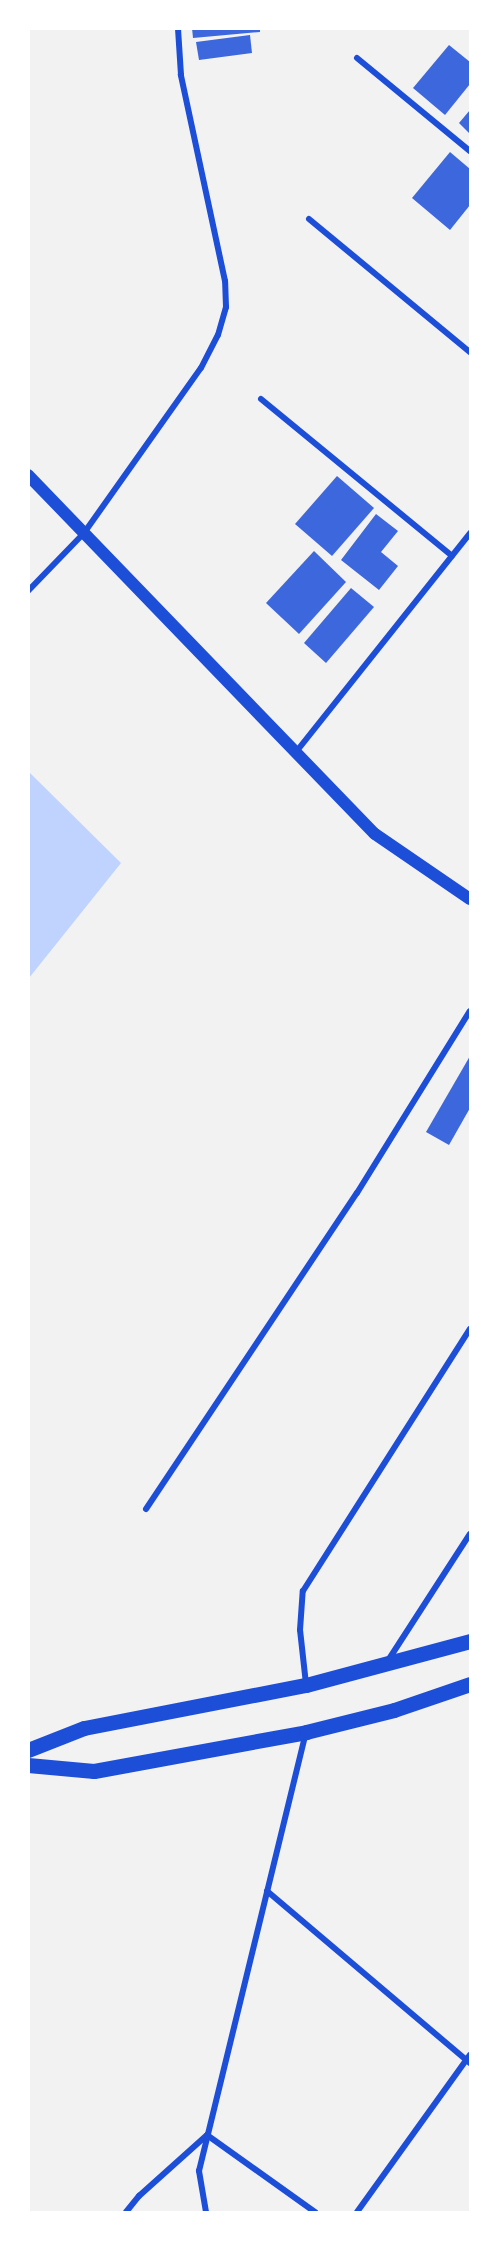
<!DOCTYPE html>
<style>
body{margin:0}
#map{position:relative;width:499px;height:2241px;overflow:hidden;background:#f2f2f2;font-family:Lora,serif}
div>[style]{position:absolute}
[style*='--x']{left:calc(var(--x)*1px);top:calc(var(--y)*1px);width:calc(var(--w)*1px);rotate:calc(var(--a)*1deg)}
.water>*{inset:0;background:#bfd3fe}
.building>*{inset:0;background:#3d67dc}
.minor>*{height:6px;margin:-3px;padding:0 3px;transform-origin:3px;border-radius:3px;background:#1d4ed8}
.secondary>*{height:12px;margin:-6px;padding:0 6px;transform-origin:6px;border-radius:6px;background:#1d4ed8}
.primary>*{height:15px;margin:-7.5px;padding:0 7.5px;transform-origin:7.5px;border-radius:7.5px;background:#1d4ed8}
span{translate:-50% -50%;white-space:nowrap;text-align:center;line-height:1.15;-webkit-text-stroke:6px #fff;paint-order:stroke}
.frame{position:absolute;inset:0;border:30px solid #fff;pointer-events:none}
</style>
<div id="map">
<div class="water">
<i style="clip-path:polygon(29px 772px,121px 863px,29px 978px)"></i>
</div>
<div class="building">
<i style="clip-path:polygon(192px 28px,260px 28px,260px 32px,193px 38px)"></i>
<i style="clip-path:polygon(250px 35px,252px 53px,199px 60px,196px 42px)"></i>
<i style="clip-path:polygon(449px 45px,470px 62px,470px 84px,445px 115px,413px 88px)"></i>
<i style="clip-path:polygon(470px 110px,470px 134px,459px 123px)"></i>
<i style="clip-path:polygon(450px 152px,470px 169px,470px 205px,450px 230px,412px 198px)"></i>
<i style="clip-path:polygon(337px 476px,374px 508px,332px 556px,295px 524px)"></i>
<i style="clip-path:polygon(376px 514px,398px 531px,381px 552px,398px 566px,379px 590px,341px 560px)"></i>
<i style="clip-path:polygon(314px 551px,346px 582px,299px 634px,266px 603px)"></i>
<i style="clip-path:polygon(351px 588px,374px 607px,326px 663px,304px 643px)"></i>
<i style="clip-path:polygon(470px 1056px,470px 1108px,449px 1145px,426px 1132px)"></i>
</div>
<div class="minor">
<i style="--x:357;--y:58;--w:146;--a:39.5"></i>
<i style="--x:309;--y:219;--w:209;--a:39.6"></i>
<i style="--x:261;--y:399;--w:247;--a:39.4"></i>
<i style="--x:28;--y:591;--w:81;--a:-46"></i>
<i style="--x:84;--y:533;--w:202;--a:-54.7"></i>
<i style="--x:201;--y:368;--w:37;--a:-63"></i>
<i style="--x:218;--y:335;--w:29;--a:-74"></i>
<i style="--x:226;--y:307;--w:26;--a:-92"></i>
<i style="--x:225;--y:281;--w:211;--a:-102.1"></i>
<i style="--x:181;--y:75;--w:47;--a:-93.7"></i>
<i style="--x:296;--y:752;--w:280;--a:-51.5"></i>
<i style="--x:146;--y:1509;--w:380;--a:-56.3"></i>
<i style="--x:357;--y:1193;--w:214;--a:-58.2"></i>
<i style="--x:389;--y:1659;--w:149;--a:-57.1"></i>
<i style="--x:306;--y:1684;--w:54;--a:-96.3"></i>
<i style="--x:300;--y:1630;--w:39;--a:-86"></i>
<i style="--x:303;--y:1591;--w:311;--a:-57.5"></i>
<i style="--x:267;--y:1891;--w:266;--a:40.3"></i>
<i style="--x:126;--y:2212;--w:21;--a:-51"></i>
<i style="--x:139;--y:2196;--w:91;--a:-41.9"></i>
<i style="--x:207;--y:2135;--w:133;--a:35.5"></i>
<i style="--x:206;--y:2212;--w:42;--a:-99.7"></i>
<i style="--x:199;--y:2171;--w:452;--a:-76.3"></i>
<i style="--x:357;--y:2212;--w:193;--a:-54.3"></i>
</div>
<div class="secondary">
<i style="--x:28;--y:475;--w:499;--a:46"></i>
<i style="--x:375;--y:834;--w:115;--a:34.4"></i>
</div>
<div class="primary">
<i style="--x:28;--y:1750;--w:60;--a:-21.4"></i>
<i style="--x:84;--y:1728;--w:226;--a:-11"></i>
<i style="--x:306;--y:1685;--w:170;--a:-15"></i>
<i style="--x:28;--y:1765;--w:66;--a:5.2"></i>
<i style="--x:94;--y:1771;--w:216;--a:-10.4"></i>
<i style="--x:306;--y:1732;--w:91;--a:-14"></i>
<i style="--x:394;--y:1710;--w:80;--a:-18.9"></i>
</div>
<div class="frame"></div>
</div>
